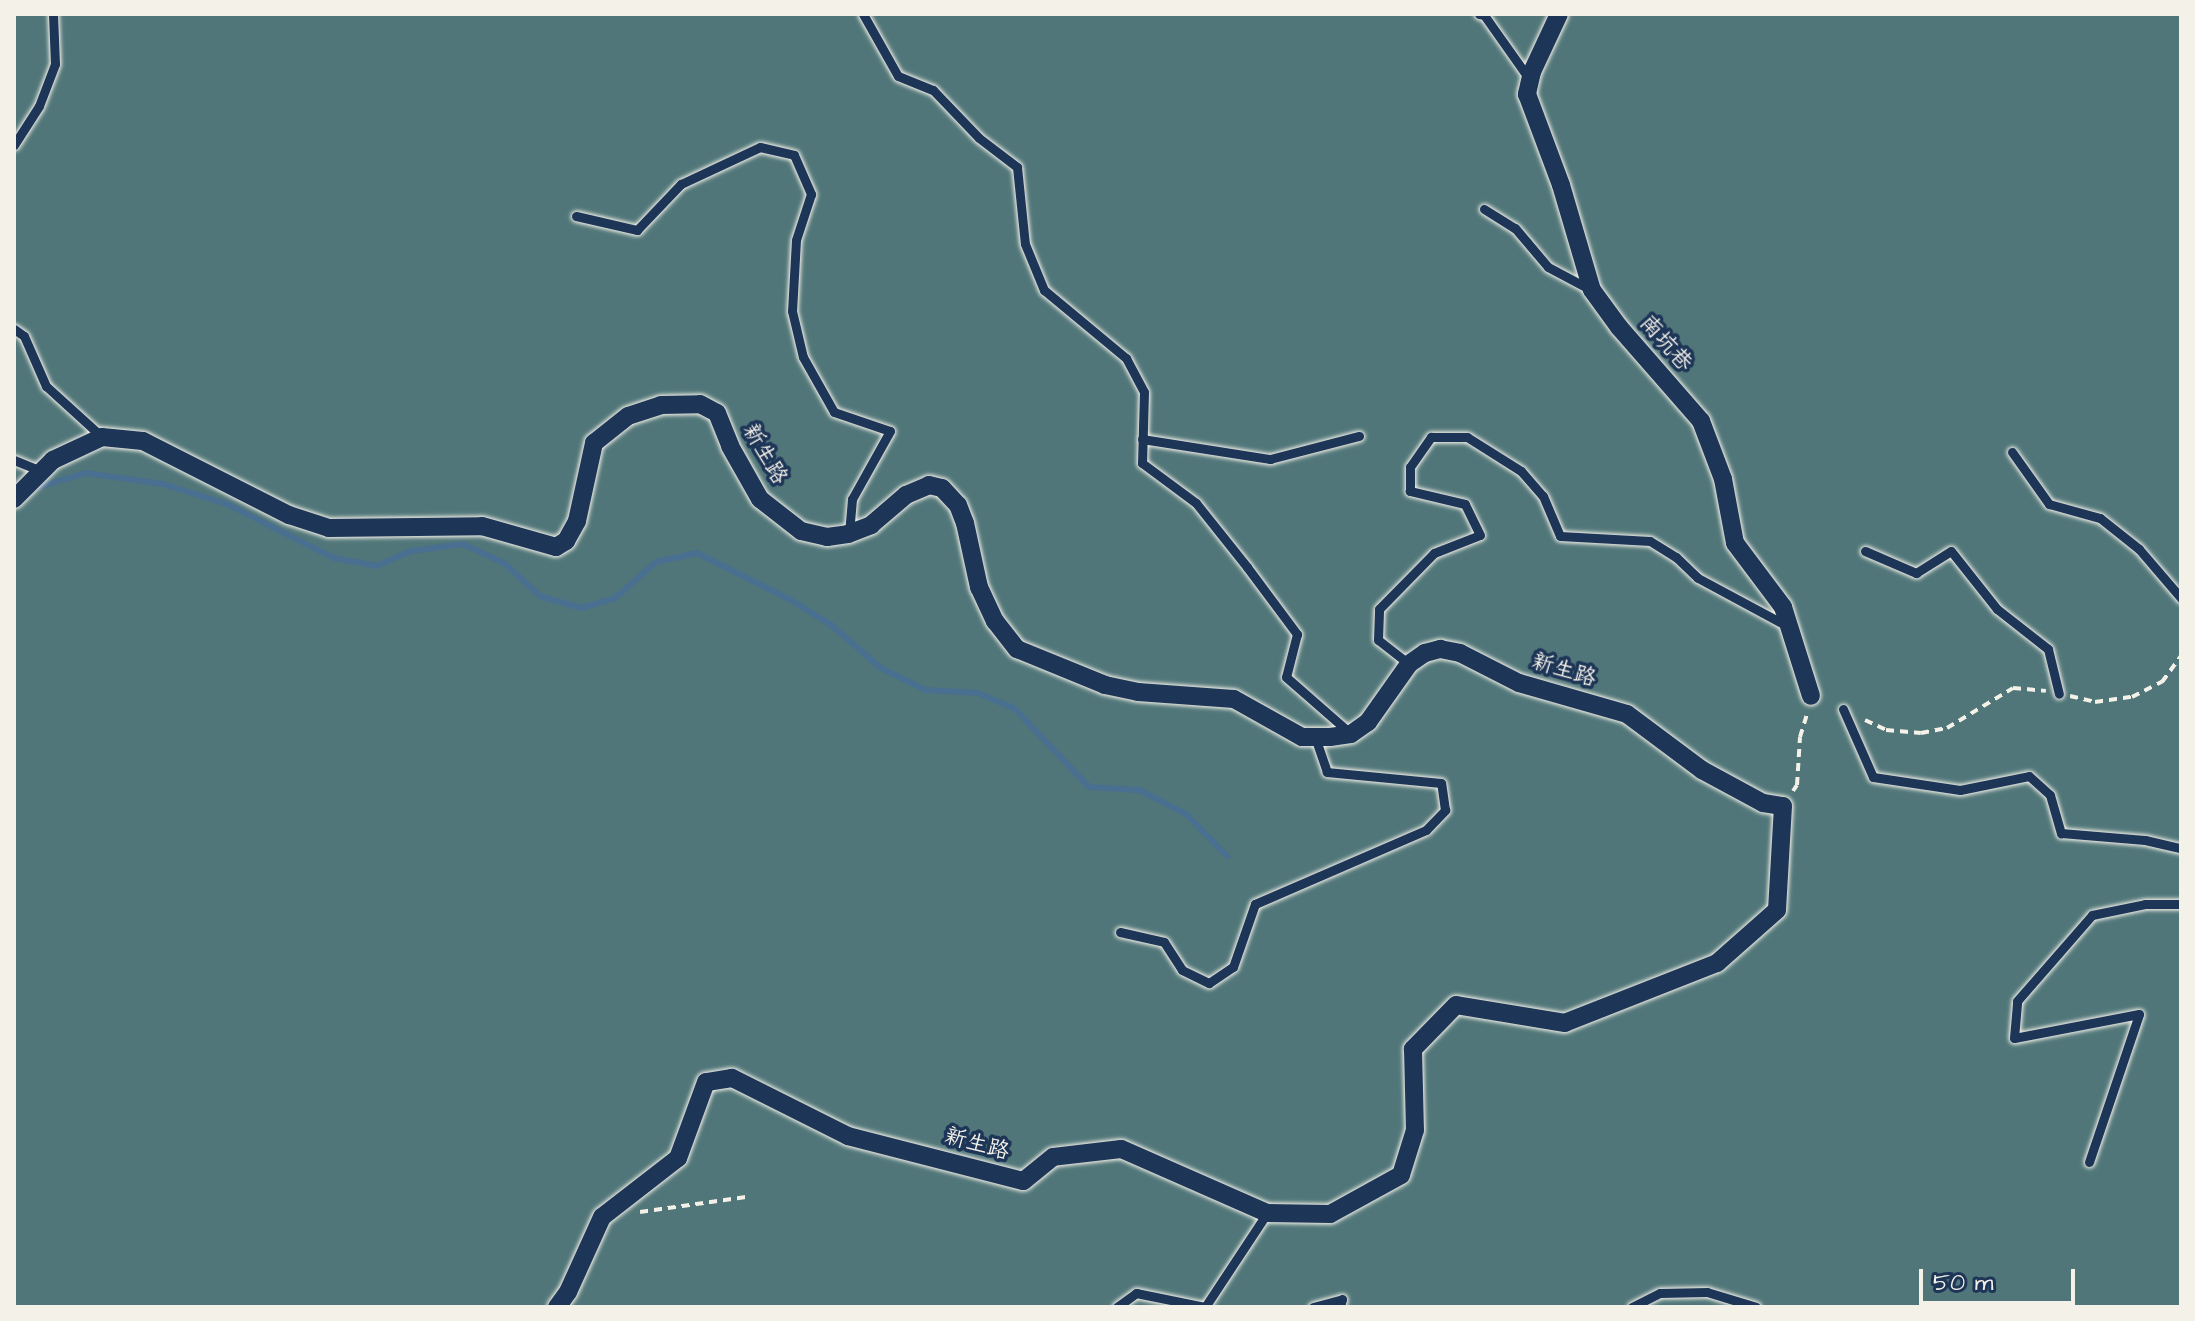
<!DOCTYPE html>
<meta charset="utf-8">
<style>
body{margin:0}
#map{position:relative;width:2195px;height:1321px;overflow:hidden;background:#1d3557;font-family:"Architects Daughter","LXGW WenKai TC",sans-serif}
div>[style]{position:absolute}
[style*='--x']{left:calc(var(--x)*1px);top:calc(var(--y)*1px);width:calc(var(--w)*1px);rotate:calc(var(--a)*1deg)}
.green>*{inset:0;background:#507679}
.stream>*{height:6px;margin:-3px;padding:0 3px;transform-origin:3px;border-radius:3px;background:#496f91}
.path>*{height:4px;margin-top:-2px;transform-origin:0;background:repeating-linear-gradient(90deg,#f4f1e8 0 8px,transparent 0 14px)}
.roads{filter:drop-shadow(0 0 2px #f4f1e8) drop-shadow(0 0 2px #f4f1e8)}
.service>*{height:9px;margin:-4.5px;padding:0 4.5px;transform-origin:4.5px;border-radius:4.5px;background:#1d3557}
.minor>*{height:18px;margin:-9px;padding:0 9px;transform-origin:9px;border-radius:9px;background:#1d3557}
span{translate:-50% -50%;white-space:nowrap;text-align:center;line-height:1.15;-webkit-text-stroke:7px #1d3557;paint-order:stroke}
.street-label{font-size:22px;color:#f4f1e8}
.frame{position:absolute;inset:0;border:16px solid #f4f1e8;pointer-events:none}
.scale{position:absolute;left:1919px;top:1269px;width:156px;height:36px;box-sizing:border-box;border:4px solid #f4f1e8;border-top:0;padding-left:10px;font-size:24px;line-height:28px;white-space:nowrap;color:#f4f1e8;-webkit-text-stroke:6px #1d3557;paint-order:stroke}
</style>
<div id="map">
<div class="green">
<i style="clip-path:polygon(14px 14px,2181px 14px,2181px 1307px,14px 1307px)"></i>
</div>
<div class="stream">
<i style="--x:33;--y:489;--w:54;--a:-17.1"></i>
<i style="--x:85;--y:473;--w:79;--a:8"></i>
<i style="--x:163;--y:484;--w:67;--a:17.4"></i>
<i style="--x:227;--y:504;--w:120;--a:26.8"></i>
<i style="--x:334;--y:558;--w:44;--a:10.5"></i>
<i style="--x:377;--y:566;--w:37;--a:-24"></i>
<i style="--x:411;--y:551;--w:52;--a:-7.7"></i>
<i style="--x:463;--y:544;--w:45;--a:24.9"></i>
<i style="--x:504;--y:563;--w:49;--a:42.5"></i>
<i style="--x:540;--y:596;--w:43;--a:16.3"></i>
<i style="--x:581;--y:608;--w:35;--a:-16"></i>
<i style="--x:615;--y:598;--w:55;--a:-41.3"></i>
<i style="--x:656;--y:562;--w:42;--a:-12.4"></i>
<i style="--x:697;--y:553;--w:105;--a:26.6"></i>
<i style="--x:791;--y:600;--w:47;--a:32"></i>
<i style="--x:831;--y:625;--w:66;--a:40.7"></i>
<i style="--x:881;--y:668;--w:50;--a:26.1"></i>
<i style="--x:926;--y:690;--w:52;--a:3.3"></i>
<i style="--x:978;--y:693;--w:39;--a:23"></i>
<i style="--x:1014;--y:708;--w:109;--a:46.5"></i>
<i style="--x:1089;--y:787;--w:50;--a:3.4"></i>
<i style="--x:1139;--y:790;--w:53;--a:27.1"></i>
<i style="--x:1186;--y:814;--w:59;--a:45.7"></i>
</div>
<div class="path">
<i style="--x:2070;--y:696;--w:26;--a:13"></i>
<i style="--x:2095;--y:702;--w:37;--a:-8"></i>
<i style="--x:2132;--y:697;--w:34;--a:-27"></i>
<i style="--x:2162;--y:682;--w:32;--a:-54"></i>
<i style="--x:1865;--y:720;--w:23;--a:25"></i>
<i style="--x:1886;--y:730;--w:35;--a:5"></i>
<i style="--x:1921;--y:733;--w:26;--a:-11"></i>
<i style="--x:1947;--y:728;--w:77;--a:-31.2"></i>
<i style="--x:2013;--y:688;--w:33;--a:5"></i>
<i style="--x:1793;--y:791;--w:7;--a:-56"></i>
<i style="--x:1797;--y:785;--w:48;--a:-86.4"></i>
<i style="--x:1800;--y:737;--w:24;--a:-73"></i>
<i style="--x:640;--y:1212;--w:107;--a:-8.1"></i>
</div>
<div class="roads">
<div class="service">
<i style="--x:863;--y:14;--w:71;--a:60.6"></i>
<i style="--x:898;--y:76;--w:38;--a:22"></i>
<i style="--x:933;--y:90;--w:66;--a:46.2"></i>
<i style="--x:979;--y:138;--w:48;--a:37.3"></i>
<i style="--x:1017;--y:167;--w:77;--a:84.1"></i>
<i style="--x:1025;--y:244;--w:50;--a:67.6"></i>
<i style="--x:1044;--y:290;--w:107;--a:39.7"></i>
<i style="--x:1126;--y:358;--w:38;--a:62"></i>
<i style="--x:1144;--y:392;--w:71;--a:91.6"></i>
<i style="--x:1142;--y:463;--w:67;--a:36.5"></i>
<i style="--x:1196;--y:503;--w:82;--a:51.4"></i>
<i style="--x:1247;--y:567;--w:84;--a:53.3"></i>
<i style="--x:1297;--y:634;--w:44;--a:104.3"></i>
<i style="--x:1286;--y:677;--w:86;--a:41.2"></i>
<i style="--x:1479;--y:14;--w:5;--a:11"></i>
<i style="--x:1484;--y:15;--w:80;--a:54.7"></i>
<i style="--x:14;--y:145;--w:46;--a:-57.3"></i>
<i style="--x:39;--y:106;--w:45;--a:-69.1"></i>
<i style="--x:55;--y:64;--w:50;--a:-92.3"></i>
<i style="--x:1484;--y:209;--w:36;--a:32"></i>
<i style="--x:1515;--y:228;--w:51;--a:49.8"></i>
<i style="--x:1548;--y:267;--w:49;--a:28.1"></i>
<i style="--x:576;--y:216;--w:63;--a:12.9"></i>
<i style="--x:637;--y:230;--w:64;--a:-46.3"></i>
<i style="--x:681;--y:184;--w:87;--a:-25.1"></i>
<i style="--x:760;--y:147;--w:35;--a:13"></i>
<i style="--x:794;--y:155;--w:43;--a:66.4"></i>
<i style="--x:811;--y:194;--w:48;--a:108.1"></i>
<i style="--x:796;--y:240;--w:71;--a:93.2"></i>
<i style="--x:792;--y:311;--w:47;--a:76.6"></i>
<i style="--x:803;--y:357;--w:63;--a:60.6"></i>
<i style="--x:834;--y:412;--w:59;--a:18.7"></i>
<i style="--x:890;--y:431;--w:78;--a:119.2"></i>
<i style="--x:852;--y:499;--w:35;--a:95"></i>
<i style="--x:14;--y:329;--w:12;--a:35"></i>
<i style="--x:24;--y:336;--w:55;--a:66.3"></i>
<i style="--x:46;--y:386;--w:76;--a:42.3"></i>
<i style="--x:1142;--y:439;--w:130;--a:8.9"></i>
<i style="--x:1270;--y:459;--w:92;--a:-14.5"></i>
<i style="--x:2012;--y:452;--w:64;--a:54.6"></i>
<i style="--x:2049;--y:504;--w:53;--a:15.4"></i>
<i style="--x:2100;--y:518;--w:50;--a:38.5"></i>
<i style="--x:2139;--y:549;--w:65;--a:49.4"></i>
<i style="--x:14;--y:460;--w:31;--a:22"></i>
<i style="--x:1865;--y:551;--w:56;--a:23.3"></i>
<i style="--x:1916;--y:573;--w:41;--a:-32.2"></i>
<i style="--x:1951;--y:551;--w:74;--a:51.6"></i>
<i style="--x:1997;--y:609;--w:65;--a:38.1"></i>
<i style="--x:2048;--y:649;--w:46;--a:76.3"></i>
<i style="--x:1409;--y:664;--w:39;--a:-142"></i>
<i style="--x:1378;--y:640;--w:31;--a:-88"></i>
<i style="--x:1379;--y:609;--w:78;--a:-45.5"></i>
<i style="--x:1434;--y:553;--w:49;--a:-21.4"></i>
<i style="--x:1480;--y:535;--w:34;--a:-116"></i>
<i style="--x:1465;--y:504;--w:57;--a:-166.7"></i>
<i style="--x:1410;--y:491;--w:24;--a:-90"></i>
<i style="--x:1410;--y:467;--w:37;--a:-55"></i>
<i style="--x:1431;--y:437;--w:36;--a:0"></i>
<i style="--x:1467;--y:437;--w:64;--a:32.2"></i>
<i style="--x:1521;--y:471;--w:33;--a:49"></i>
<i style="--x:1543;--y:496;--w:43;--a:67"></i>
<i style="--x:1560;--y:536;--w:90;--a:3.2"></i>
<i style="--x:1650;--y:541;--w:31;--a:32"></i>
<i style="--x:1676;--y:557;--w:30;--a:44"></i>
<i style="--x:1698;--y:578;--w:101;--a:28.3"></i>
<i style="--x:1843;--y:709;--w:74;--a:66.2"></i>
<i style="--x:1873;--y:777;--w:88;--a:8.5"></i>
<i style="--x:1960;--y:790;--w:70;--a:-11.5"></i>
<i style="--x:2029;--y:776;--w:28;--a:42"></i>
<i style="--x:2050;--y:795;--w:40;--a:74"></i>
<i style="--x:2061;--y:833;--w:84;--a:4.8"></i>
<i style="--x:2145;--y:840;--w:37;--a:13"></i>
<i style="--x:1120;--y:932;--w:45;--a:12.8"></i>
<i style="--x:1164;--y:942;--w:33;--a:57"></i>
<i style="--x:1182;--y:970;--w:30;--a:26"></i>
<i style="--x:1209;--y:983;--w:29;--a:-34"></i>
<i style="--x:1233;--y:967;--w:67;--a:-70.8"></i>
<i style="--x:1255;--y:904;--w:186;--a:-23.4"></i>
<i style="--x:1426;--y:830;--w:28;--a:-46"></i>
<i style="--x:1445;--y:810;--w:27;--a:-98"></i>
<i style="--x:1441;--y:783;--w:115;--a:-174.5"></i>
<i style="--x:1327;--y:772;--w:37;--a:-109"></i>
<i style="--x:2089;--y:1162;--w:156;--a:-71.3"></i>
<i style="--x:2139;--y:1014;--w:127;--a:169.1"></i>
<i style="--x:2014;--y:1038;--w:37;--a:-85"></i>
<i style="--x:2017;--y:1001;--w:114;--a:-48.9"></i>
<i style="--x:2092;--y:915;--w:54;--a:-11.7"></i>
<i style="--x:2145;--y:904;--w:36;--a:0"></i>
<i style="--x:1117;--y:1307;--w:24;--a:-36"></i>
<i style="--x:1136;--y:1293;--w:70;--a:11.5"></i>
<i style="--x:1205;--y:1307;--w:113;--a:-56.6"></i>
<i style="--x:1313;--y:1307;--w:30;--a:-15"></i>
<i style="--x:1342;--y:1299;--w:8;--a:104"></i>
<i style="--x:1632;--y:1307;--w:31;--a:-27"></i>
<i style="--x:1660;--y:1293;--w:47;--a:-1.2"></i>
<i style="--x:1707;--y:1292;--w:51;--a:17"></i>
</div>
<div class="minor">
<i style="--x:1559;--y:14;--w:64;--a:115"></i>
<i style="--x:1532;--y:72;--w:23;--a:103"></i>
<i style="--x:1527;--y:94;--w:97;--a:69.5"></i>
<i style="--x:1561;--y:185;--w:109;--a:73.6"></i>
<i style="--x:1592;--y:290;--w:46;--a:53.9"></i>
<i style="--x:1619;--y:327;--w:125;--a:48.9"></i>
<i style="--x:1701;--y:421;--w:62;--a:69.2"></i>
<i style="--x:1723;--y:479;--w:65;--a:79.4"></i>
<i style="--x:1735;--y:543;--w:80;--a:53.1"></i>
<i style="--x:1783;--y:607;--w:93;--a:72.5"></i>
<i style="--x:14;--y:499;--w:55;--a:-45"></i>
<i style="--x:53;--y:460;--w:54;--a:-25.1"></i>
<i style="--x:102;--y:437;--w:41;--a:5.6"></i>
<i style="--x:143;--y:441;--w:164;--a:26.9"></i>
<i style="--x:289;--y:515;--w:42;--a:18"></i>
<i style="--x:329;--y:528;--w:153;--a:-0.7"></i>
<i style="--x:482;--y:526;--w:77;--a:15.8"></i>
<i style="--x:556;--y:547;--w:12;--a:-31"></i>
<i style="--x:566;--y:541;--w:23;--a:-61"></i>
<i style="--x:577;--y:521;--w:80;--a:-77.7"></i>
<i style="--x:594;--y:443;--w:43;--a:-38.5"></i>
<i style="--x:628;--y:416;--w:35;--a:-18"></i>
<i style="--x:661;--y:405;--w:39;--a:-1"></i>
<i style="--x:700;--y:404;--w:19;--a:28"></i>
<i style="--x:717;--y:413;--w:35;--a:68"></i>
<i style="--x:730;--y:446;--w:61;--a:60.5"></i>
<i style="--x:760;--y:499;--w:52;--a:38"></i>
<i style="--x:801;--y:531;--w:27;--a:13"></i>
<i style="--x:827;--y:537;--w:21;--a:-8"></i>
<i style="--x:848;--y:534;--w:25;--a:-21"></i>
<i style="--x:871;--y:525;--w:46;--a:-40.6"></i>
<i style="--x:906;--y:495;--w:25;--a:-23"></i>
<i style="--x:929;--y:485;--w:13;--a:13"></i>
<i style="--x:942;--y:488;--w:23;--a:47"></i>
<i style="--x:958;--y:505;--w:19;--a:69"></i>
<i style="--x:965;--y:523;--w:66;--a:77.7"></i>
<i style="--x:979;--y:587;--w:38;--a:65"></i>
<i style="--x:995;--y:621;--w:36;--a:52"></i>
<i style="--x:1017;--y:649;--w:95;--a:22.2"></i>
<i style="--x:1105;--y:685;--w:34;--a:12"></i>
<i style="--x:1138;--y:692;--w:96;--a:4.2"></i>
<i style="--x:1234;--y:699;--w:78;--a:29.2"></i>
<i style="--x:1302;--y:737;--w:28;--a:0"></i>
<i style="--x:1330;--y:737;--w:21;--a:-8"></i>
<i style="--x:1351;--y:734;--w:21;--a:-35"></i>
<i style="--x:1368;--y:722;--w:71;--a:-54.7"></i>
<i style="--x:1409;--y:664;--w:19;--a:-35"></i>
<i style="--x:1425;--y:653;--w:16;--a:-15"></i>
<i style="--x:1440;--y:649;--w:20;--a:11"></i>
<i style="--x:1460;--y:653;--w:66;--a:27"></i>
<i style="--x:1519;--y:683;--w:112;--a:16"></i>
<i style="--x:1627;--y:714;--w:94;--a:36.7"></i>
<i style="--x:1702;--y:770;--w:69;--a:28.4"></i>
<i style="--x:1763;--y:803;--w:20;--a:9"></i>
<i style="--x:1783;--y:806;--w:104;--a:93.3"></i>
<i style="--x:1777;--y:910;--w:80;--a:138.5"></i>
<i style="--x:1717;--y:963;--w:163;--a:158.5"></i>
<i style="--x:1565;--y:1023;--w:110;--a:-170.6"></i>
<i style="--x:1456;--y:1005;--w:62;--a:134.3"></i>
<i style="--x:1413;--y:1049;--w:81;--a:88.6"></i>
<i style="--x:1415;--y:1130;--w:47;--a:107.3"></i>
<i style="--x:1401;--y:1175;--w:81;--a:151.2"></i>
<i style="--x:1330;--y:1214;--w:63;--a:-179.1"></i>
<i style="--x:1267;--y:1213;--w:159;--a:-156.3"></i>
<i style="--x:1121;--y:1149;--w:68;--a:173.3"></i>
<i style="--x:1053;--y:1157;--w:38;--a:141"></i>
<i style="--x:1023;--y:1181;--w:181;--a:-165.6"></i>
<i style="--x:848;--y:1136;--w:130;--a:-153.4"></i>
<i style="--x:732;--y:1078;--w:26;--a:171"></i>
<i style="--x:706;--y:1082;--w:81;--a:110.2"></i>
<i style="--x:678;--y:1158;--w:96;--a:142.2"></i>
<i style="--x:602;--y:1217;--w:82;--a:114.4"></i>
<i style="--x:568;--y:1292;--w:19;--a:126"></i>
</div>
</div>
<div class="street-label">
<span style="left:1666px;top:343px;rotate:48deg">南坑巷</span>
<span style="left:765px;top:454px;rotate:60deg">新生路</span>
<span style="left:1564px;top:670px;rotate:17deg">新生路</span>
<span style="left:977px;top:1144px;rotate:15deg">新生路</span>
</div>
<div class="frame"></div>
<div class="scale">50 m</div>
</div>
